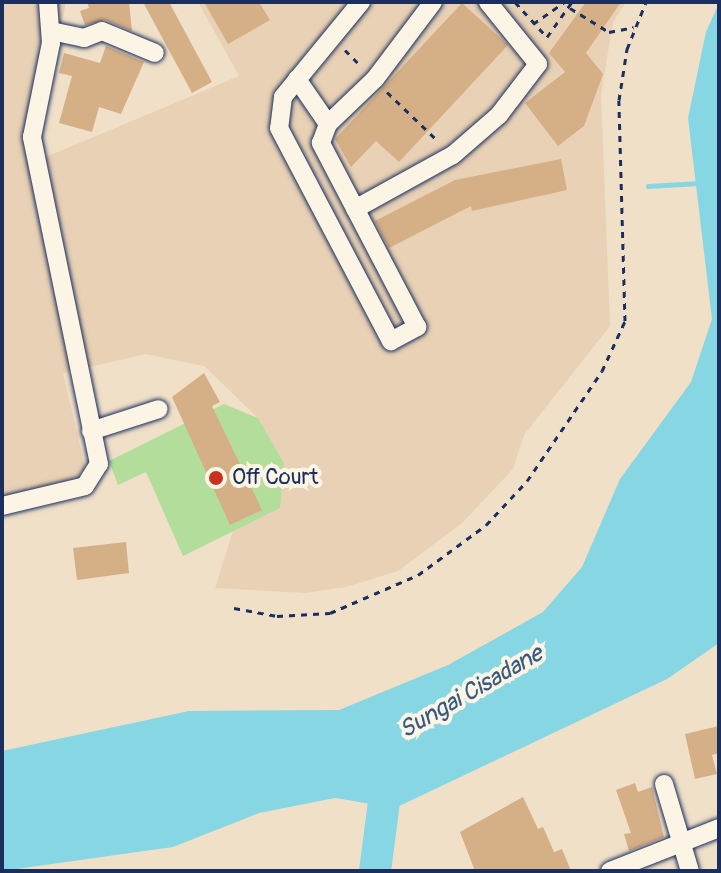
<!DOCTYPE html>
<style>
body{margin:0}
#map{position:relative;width:721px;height:873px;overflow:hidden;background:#f0e0c8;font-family:Pangolin,sans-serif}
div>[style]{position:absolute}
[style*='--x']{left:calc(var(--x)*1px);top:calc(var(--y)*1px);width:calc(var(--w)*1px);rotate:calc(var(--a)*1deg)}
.built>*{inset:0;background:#e8d1b4}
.green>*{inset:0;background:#b2dd9b}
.water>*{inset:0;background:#87d6e4}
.stream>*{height:5px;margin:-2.5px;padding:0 2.5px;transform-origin:2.5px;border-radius:2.5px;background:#87d6e4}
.river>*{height:32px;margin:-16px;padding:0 16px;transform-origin:16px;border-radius:16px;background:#87d6e4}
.building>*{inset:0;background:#d5af86}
.path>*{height:3px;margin-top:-1.5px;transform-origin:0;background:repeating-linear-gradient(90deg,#1b2f5e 0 6px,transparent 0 12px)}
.roads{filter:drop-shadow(0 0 2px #1b2f5e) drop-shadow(0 0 2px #1b2f5e)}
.minor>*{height:18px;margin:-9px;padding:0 9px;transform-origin:9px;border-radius:9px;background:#fcf5e5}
.dots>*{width:22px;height:22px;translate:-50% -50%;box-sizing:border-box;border:4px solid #fcf5e5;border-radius:50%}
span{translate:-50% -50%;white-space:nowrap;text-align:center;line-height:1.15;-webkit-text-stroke:8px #fcf5e5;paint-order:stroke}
.poi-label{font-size:22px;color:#1b2f5e}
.left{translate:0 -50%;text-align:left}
.water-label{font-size:24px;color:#365980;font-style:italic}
.frame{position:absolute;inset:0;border:4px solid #1b2f5e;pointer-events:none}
</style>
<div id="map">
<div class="built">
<i style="clip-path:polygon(2px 2px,66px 2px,42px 126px,46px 157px,239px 76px,198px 2px,626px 2px,613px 22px,601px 94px,610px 326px,524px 435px,513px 469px,462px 523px,398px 571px,346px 587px,305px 593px,215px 588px,233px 531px,279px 508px,284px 463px,258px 418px,204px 366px,146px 354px,63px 373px,85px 468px,74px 480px,2px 498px)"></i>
</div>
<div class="green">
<i style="clip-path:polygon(224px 404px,258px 418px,284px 463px,280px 508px,183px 556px,146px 472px,118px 485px,109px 461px)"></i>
</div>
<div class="water">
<i style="clip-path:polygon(719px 3px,719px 643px,667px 679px,395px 808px,335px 798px,259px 813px,173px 847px,2px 871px,2px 751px,189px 711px,339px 710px,448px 665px,543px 612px,582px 567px,620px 479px,691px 382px,712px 319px,688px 118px,706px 32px)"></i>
</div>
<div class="stream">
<i style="--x:648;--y:186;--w:51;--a:-3.4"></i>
</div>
<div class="river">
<i style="--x:375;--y:871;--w:109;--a:-82.6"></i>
</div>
<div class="building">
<i style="clip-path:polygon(87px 2px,129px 2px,132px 31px,105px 20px,85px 25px,80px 11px,89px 8px)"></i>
<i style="clip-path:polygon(143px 2px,169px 2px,212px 82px,192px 93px)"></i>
<i style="clip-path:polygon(204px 2px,259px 2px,270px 20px,228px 44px)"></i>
<i style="clip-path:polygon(586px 2px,621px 2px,586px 53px,603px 74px,584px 126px,558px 146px,525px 103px,565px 72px,549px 53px)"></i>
<i style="clip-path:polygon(462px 3px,508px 45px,399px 162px,376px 141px,351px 167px,335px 139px)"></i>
<i style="clip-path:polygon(106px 46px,144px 62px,121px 114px,99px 107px,92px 132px,59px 123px,72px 76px,59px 73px,64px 53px,100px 63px)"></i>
<i style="clip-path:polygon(561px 159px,567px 190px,472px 211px,471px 206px,389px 248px,375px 221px,455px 180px)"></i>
<i style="clip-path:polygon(204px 373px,220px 402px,212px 406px,262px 510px,230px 525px,172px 397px)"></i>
<i style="clip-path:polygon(126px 542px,129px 573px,77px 580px,73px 548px)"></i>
<i style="clip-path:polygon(719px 726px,719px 753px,712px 755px,717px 774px,695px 779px,685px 734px)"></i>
<i style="clip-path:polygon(635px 783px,638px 792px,652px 787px,664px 837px,629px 851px,624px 834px,631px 833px,616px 790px)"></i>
<i style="clip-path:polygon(523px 797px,538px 829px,543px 827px,554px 852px,562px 849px,571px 871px,475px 871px,460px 832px)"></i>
</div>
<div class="path">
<i style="--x:515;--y:2;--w:47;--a:47.6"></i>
<i style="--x:547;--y:37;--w:43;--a:-54.5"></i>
<i style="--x:570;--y:8;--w:46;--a:31.6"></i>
<i style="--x:609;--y:32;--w:25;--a:-11"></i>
<i style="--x:533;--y:24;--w:39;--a:-35"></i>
<i style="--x:345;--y:50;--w:24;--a:45"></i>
<i style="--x:387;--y:92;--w:72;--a:43.9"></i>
<i style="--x:234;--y:608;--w:44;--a:10.5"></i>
<i style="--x:277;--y:616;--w:53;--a:-3.2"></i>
<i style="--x:330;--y:613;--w:96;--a:-23.4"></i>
<i style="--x:418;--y:575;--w:84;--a:-36.3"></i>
<i style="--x:486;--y:525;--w:60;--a:-47"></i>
<i style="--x:527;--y:481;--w:133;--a:-55.7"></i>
<i style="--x:602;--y:371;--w:55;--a:-65.3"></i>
<i style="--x:625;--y:321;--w:221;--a:-91.6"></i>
<i style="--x:619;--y:100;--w:52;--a:-81.1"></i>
<i style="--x:627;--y:49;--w:51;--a:-68"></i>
</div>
<div class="roads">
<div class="minor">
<i style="--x:361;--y:2;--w:123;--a:129.4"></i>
<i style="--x:283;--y:97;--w:31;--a:97"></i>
<i style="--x:279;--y:128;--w:241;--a:62.3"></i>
<i style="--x:391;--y:341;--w:30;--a:-28"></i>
<i style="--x:417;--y:327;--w:208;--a:-117.6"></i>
<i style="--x:321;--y:143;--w:20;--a:-70"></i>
<i style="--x:328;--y:124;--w:65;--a:-43.8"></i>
<i style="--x:375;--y:79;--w:96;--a:-53"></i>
<i style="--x:51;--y:31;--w:34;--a:12"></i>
<i style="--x:84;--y:38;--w:19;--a:-21"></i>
<i style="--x:102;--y:31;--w:57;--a:22.5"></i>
<i style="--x:297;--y:79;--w:55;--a:55.4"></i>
<i style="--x:355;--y:209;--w:112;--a:-28.9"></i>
<i style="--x:453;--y:155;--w:61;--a:-41"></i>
<i style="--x:499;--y:115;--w:64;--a:-52.6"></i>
<i style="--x:538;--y:64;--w:80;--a:-128.9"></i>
<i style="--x:91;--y:431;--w:71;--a:-17.9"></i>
<i style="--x:2;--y:506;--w:85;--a:-13.5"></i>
<i style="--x:85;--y:486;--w:26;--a:-58"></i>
<i style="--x:99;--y:464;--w:334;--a:-101.6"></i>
<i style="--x:32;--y:137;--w:96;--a:-78.6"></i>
<i style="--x:51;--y:43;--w:41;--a:-94.2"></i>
<i style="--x:664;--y:784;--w:91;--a:73.4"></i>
<i style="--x:610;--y:871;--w:117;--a:-21.5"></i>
</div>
</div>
<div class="dots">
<i style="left:216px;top:478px;background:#c8321e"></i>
</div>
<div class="poi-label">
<span class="left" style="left:232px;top:478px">Off Court</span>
</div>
<div class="water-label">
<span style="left:471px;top:692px;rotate:-30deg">Sungai Cisadane</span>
</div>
<div class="frame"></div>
</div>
